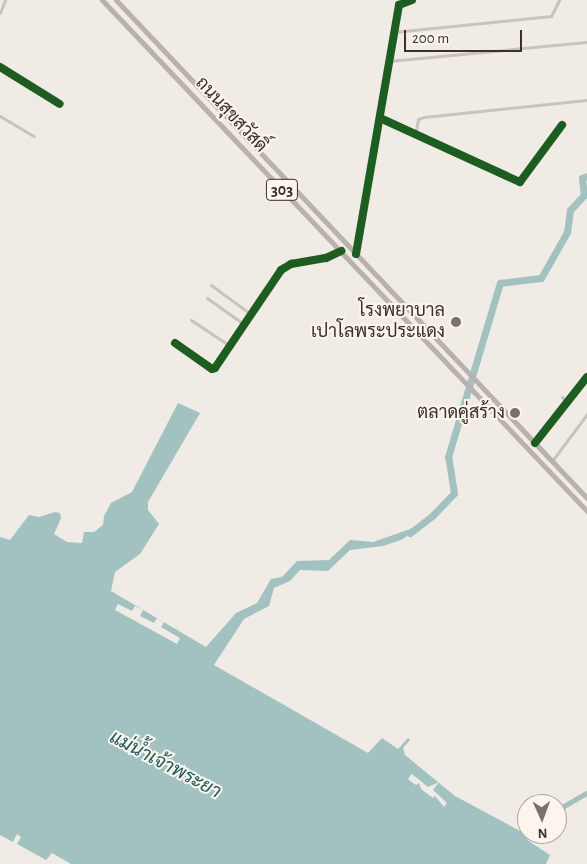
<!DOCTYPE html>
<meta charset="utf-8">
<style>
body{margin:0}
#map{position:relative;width:587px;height:864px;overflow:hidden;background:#f0ebe5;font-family:"Alegreya Sans",Sarabun,sans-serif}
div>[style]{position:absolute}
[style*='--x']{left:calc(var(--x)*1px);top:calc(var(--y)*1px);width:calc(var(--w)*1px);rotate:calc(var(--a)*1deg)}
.water>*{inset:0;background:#a1c2c1}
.pier>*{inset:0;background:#f0ebe5}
.canal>*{height:4.5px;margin:-2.25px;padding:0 2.25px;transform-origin:2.25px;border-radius:2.25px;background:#a1c2c1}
.river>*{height:7px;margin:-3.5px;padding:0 3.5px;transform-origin:3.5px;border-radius:3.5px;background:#a1c2c1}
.minor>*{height:3px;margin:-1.5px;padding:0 1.5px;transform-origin:1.5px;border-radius:1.5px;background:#c9c3be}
.tertiary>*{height:4.5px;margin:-2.25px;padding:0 2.25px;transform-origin:2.25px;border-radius:2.25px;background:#c9c3be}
.primary>*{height:5px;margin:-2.5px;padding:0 2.5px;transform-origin:2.5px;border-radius:2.5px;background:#b8b1ad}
.cycleway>*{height:8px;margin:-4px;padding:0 4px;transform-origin:4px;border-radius:4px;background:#1b5e20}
.dots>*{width:14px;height:14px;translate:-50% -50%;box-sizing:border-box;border:2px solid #fbf5ee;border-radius:50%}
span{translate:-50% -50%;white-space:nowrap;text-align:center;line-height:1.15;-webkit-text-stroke:4px #fbf5ee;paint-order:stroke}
.shield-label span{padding:1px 4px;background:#fbf5ee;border:1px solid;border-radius:4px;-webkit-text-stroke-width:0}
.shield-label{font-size:16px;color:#3b302b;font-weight:700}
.street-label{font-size:18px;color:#3b302b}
.poi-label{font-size:18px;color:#3b302b}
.right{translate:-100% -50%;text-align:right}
.water-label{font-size:19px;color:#1f5a5e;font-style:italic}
.north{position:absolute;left:517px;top:794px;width:50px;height:50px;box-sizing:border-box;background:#fbf5ee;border:1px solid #aea6a0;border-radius:50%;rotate:178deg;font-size:14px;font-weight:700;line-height:20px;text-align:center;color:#3b302b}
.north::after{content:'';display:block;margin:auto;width:18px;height:22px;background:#7a716c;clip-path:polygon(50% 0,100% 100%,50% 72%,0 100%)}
.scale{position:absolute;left:404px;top:30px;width:118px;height:22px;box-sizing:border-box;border:2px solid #3b302b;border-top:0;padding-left:6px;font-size:15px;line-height:18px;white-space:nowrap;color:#3b302b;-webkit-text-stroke:4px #fbf5ee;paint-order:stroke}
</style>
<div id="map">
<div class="water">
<i style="clip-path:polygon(178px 403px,200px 413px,148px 502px,148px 510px,159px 524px,140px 554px,115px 572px,111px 591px,206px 647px,236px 613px,257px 603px,271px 579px,282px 577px,297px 561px,329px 560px,350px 540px,373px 542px,416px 527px,418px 529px,401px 540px,383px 546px,350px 550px,328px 571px,300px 570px,290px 581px,274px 588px,269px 606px,244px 619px,214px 665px,368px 753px,382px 738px,398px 749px,408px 738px,410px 740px,403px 748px,405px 755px,455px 796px,522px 832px,527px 825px,527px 834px,530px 834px,527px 840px,550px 855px,546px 864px,71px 864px,52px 853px,46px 860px,17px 844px,21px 837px,17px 834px,13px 842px,0 835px,0 537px,10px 540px,29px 515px,39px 517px,55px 512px,60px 513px,61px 518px,54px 534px,67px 542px,82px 543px,84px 532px,94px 532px,103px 525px,104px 516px,111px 503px,132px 492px)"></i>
</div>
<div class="pier">
<i style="clip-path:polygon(118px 604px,132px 611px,135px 606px,143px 610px,140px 616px,154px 623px,157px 618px,164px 622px,161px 627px,180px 638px,177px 644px,115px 610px)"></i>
<i style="clip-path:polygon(412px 774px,428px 787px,439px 782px,433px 790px,447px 803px,444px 807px,435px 796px,433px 798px,421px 789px,419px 783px,416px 785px,410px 781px,408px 779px)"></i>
</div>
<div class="canal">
<i style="--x:557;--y:810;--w:34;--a:-30"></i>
</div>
<div class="river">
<i style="--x:410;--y:533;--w:29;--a:-38"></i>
<i style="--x:433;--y:515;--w:30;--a:-46"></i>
<i style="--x:454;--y:493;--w:36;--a:-99"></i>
<i style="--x:448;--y:457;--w:182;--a:-73.4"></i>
<i style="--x:500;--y:283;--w:41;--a:-7"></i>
<i style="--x:541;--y:278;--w:53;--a:-60.5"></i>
<i style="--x:567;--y:232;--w:22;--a:-82"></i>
<i style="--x:570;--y:210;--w:21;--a:-47"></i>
<i style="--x:584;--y:195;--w:17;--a:-97"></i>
<i style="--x:582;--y:178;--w:5;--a:-22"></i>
</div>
<div class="minor">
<i style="--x:0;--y:13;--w:14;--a:-69"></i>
<i style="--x:394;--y:32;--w:158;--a:-5.8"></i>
<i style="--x:551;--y:16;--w:18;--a:-63"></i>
<i style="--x:389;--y:61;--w:199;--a:-5.5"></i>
<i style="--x:0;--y:67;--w:70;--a:31.7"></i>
<i style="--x:0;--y:116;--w:39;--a:31"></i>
<i style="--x:380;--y:118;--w:154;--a:24.6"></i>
<i style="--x:520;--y:182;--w:71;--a:-53.6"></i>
<i style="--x:415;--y:135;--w:16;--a:-79"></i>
<i style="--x:418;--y:119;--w:6;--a:-18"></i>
<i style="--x:424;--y:117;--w:164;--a:-6"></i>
<i style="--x:356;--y:253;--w:252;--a:-80.2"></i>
<i style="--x:399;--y:5;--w:14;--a:-21"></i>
<i style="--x:211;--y:285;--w:51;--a:36.2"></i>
<i style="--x:207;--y:298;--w:47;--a:35.4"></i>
<i style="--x:191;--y:320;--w:47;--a:33.7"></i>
<i style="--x:175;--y:343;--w:45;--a:35.1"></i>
<i style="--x:212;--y:369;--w:3;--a:-18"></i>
<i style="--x:215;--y:368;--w:118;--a:-56"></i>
<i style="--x:281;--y:270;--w:12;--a:-31"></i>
<i style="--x:291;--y:264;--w:36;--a:-10"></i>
<i style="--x:326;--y:258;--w:15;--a:-23"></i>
<i style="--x:562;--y:397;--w:8;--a:40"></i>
<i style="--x:552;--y:461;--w:59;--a:-53.3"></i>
</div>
<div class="tertiary">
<i style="--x:535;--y:443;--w:84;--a:-51.8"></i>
</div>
<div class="primary">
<i style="--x:102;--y:0;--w:705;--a:46.5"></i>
<i style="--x:116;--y:0;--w:685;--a:46.6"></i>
</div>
<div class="cycleway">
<i style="--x:0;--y:67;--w:70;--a:31.7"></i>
<i style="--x:380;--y:118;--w:154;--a:24.6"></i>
<i style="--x:520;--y:182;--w:71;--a:-53.6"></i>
<i style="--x:356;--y:254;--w:253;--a:-80.2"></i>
<i style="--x:399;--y:5;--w:14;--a:-21"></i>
<i style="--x:175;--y:343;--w:45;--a:35.1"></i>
<i style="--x:212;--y:369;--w:3;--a:-18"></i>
<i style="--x:215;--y:368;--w:118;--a:-56"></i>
<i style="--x:281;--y:270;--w:12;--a:-31"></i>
<i style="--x:291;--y:264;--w:36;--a:-10"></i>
<i style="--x:326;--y:258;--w:17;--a:-25"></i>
<i style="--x:535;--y:443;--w:84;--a:-51.8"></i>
</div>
<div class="dots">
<i style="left:456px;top:322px;background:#7a716c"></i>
<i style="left:515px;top:413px;background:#7a716c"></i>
</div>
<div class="shield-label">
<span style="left:282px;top:190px">303</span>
</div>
<div class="street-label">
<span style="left:231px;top:115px;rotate:47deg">ถนนสุขสวัสดิ์</span>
</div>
<div class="poi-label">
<span class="right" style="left:445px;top:322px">โรงพยาบาล<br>เปาโลพระประแดง</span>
<span class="right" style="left:505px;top:413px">ตลาดคู่สร้าง</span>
</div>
<div class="water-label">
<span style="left:165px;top:765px;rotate:28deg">แม่น้ำเจ้าพระยา</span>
</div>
<div class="north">N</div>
<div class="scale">200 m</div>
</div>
